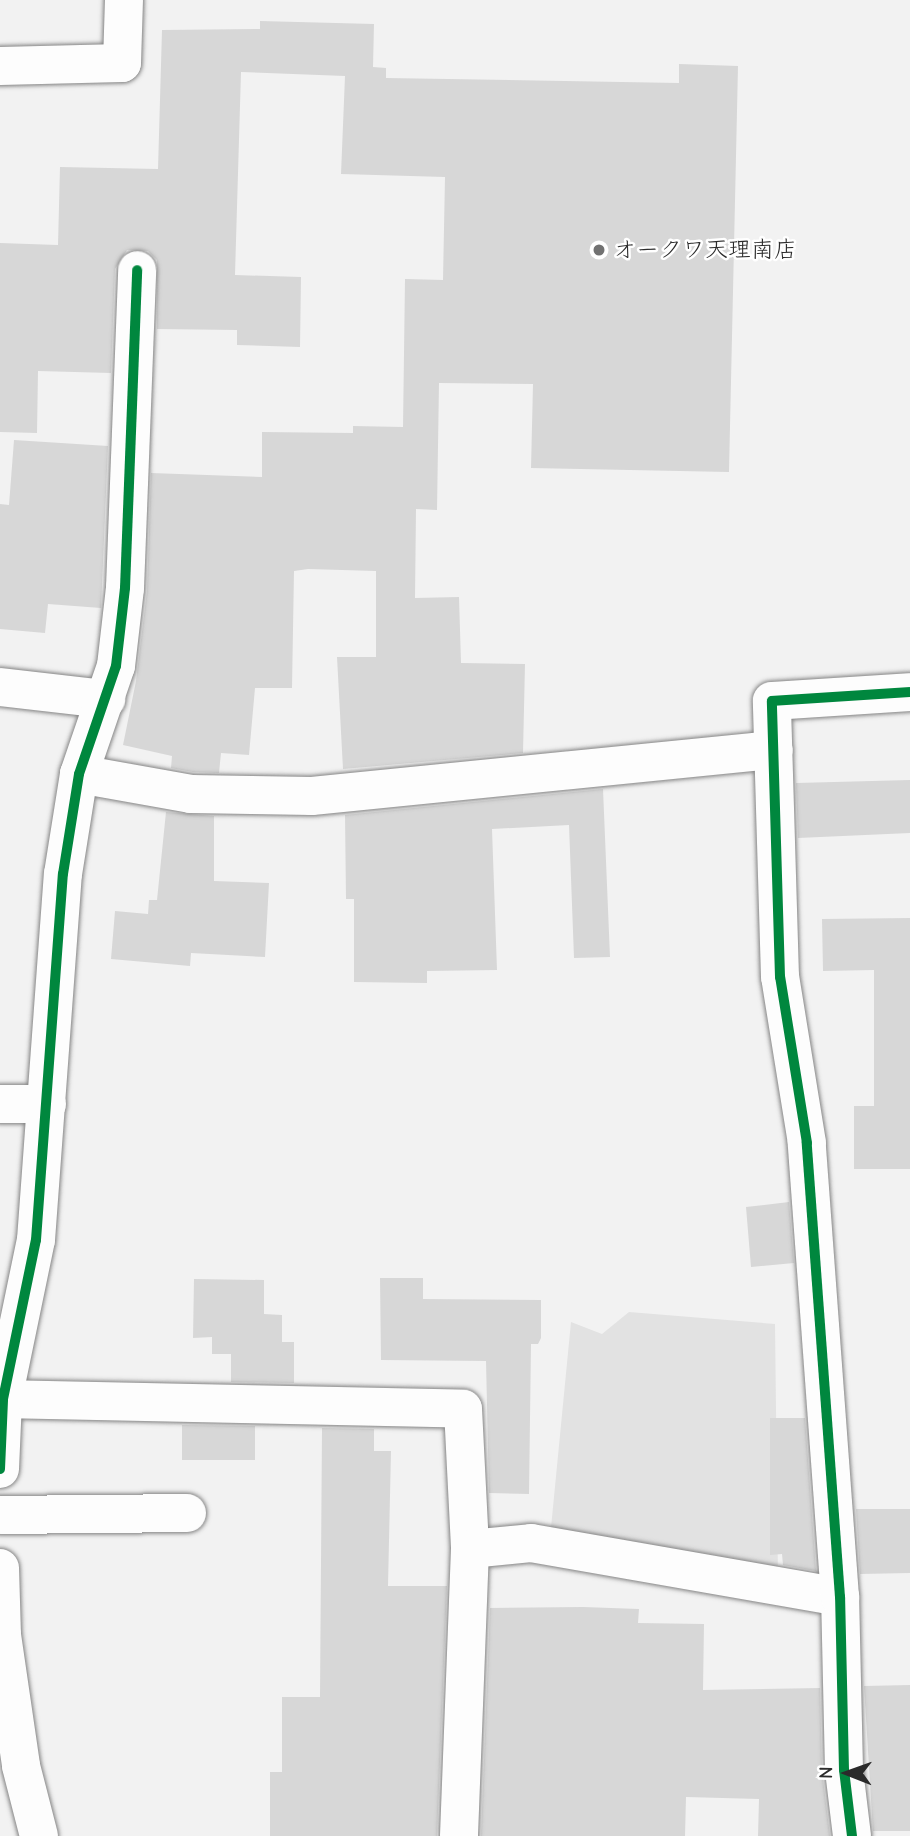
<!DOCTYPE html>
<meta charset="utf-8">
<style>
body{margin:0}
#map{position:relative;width:910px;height:1836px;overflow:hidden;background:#f2f2f2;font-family:"Comic Neue","Klee One",sans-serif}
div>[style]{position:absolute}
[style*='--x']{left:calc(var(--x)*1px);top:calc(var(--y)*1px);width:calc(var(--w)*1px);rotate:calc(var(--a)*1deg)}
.built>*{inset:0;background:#e2e2e2}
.building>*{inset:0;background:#d7d7d7}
.roads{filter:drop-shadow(0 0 2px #858585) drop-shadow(0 0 2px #858585)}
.street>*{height:38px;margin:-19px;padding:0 19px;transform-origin:19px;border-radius:19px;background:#fdfdfd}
.cycleway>*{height:10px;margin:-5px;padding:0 5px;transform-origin:5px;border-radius:5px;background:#00873e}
.dots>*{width:19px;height:19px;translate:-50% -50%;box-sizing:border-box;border:4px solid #fff;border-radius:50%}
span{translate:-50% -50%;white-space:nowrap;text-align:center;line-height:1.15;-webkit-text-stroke:5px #fff;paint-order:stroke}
.poi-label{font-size:23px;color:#2b2b2b}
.left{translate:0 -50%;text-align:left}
.north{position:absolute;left:812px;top:1738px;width:70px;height:70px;-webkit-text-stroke:5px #fff;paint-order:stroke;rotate:271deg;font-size:19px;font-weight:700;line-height:28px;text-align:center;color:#2b2b2b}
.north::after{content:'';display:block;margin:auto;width:24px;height:32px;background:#2b2b2b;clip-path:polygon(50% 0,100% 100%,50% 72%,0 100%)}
</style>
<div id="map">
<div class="built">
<i style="clip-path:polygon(629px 1312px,775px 1324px,778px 1578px,550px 1538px,571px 1322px,602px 1334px)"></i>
</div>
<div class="building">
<i style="clip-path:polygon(260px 21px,374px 24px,373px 67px,386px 68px,386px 78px,679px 83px,679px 64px,738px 66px,729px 472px,531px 468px,533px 384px,439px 383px,437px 510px,416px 509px,415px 598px,459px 597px,461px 663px,525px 664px,523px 753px,343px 769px,337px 657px,376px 657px,376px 571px,308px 569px,294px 571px,292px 688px,255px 688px,249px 755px,221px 753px,219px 773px,193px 772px,171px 768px,172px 756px,123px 745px,136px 681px,147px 591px,151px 473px,262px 477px,262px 432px,353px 433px,353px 426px,403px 427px,405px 279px,443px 280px,445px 177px,341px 174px,345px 76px,241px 72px,235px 275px,301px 277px,300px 347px,237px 345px,237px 330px,157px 329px,157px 260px,148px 251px,127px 250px,115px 269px,111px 373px,38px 371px,37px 433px,0 432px,0 243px,58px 245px,60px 167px,158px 169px,162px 30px,260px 29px)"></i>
<i style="clip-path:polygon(14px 440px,108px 446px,101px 608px,48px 604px,45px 633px,0 629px,0 504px,9px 505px)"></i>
<i style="clip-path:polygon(910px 780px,910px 833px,798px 838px,796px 783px)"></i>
<i style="clip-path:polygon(603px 789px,610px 957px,574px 958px,569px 825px,492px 829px,497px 970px,427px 971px,427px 983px,354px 982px,354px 899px,346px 899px,345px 815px)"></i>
<i style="clip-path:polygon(166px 812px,214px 816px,214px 881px,269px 883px,265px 957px,191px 953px,190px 966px,111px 959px,115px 911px,148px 914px,149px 900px,157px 900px)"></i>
<i style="clip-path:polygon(910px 918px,910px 1169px,854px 1169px,854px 1106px,874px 1106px,874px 970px,823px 971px,822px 919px)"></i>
<i style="clip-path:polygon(789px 1202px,794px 1263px,751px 1267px,746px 1207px)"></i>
<i style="clip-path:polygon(380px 1278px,423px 1278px,423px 1299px,541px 1300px,541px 1338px,538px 1344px,531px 1344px,529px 1494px,489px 1493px,486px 1361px,381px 1360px)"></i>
<i style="clip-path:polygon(194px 1279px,264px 1280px,264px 1314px,282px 1315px,282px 1342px,294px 1342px,294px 1383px,231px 1382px,231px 1354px,212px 1354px,212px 1337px,193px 1338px)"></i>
<i style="clip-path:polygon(770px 1418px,805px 1418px,816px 1571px,783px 1565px,782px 1554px,770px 1555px)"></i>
<i style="clip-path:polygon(182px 1425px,255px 1426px,255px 1460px,182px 1460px)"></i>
<i style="clip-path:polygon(322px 1428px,374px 1429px,374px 1451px,391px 1451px,388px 1586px,447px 1586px,437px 1836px,270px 1836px,270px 1772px,282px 1772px,282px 1697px,320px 1697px)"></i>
<i style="clip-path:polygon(856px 1509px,910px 1509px,910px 1573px,860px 1574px)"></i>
<i style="clip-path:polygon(583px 1607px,639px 1609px,638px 1623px,704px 1624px,703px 1690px,820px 1688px,822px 1771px,830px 1836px,758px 1836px,759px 1799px,686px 1797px,685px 1836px,481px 1836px,490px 1608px)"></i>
<i style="clip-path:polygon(910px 1685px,910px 1831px,873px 1831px,864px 1686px)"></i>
</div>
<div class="roads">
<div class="street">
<i style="--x:0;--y:66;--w:122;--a:-1.4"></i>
<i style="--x:122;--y:63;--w:63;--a:-88.2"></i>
<i style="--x:0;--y:687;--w:107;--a:6.5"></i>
<i style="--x:79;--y:774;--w:114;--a:10.1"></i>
<i style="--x:191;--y:794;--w:121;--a:0.9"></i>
<i style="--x:312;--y:796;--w:464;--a:-5.7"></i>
<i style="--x:0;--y:1104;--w:47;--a:0"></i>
<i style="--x:3;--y:1399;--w:460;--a:1.2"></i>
<i style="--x:463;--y:1409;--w:140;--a:87.1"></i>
<i style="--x:470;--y:1549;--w:287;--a:92.2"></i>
<i style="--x:0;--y:1469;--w:70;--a:-87.5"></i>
<i style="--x:3;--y:1399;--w:162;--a:-78.3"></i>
<i style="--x:36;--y:1240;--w:367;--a:-85.8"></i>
<i style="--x:63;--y:874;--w:101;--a:-80.9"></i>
<i style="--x:79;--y:774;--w:114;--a:-71.1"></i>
<i style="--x:116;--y:666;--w:79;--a:-83.4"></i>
<i style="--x:125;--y:588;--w:318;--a:-87.8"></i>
<i style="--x:0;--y:1515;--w:187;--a:-0.6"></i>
<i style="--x:470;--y:1549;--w:61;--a:-5.6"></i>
<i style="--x:531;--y:1543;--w:314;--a:9.9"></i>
<i style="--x:0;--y:1568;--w:67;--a:88.3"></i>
<i style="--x:2;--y:1635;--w:132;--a:81.7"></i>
<i style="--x:21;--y:1766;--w:72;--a:75.6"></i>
<i style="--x:852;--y:1836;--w:66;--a:-96.9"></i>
<i style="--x:844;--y:1770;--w:173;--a:-91.3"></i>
<i style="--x:840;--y:1597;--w:455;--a:-94.2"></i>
<i style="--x:807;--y:1143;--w:168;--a:-99.2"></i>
<i style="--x:780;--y:977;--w:276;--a:-91.7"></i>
<i style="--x:772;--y:701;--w:138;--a:-3.7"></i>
</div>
</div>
<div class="cycleway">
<i style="--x:0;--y:1469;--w:70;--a:-87.5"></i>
<i style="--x:3;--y:1399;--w:162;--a:-78.3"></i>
<i style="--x:36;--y:1240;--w:367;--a:-85.8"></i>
<i style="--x:63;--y:874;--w:101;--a:-80.9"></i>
<i style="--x:79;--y:774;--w:114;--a:-71.1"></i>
<i style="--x:116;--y:666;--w:79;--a:-83.4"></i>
<i style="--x:125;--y:588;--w:318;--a:-87.8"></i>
<i style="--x:852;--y:1836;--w:66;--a:-96.9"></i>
<i style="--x:844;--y:1770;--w:173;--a:-91.3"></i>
<i style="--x:840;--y:1597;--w:455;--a:-94.2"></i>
<i style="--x:807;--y:1143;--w:168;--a:-99.2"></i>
<i style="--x:780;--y:977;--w:276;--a:-91.7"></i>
<i style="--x:772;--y:701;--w:138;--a:-3.7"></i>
</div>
<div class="dots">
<i style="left:599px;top:250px;background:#717171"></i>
</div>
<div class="poi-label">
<span class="left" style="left:613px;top:250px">オークワ天理南店</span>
</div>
<div class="north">N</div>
</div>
